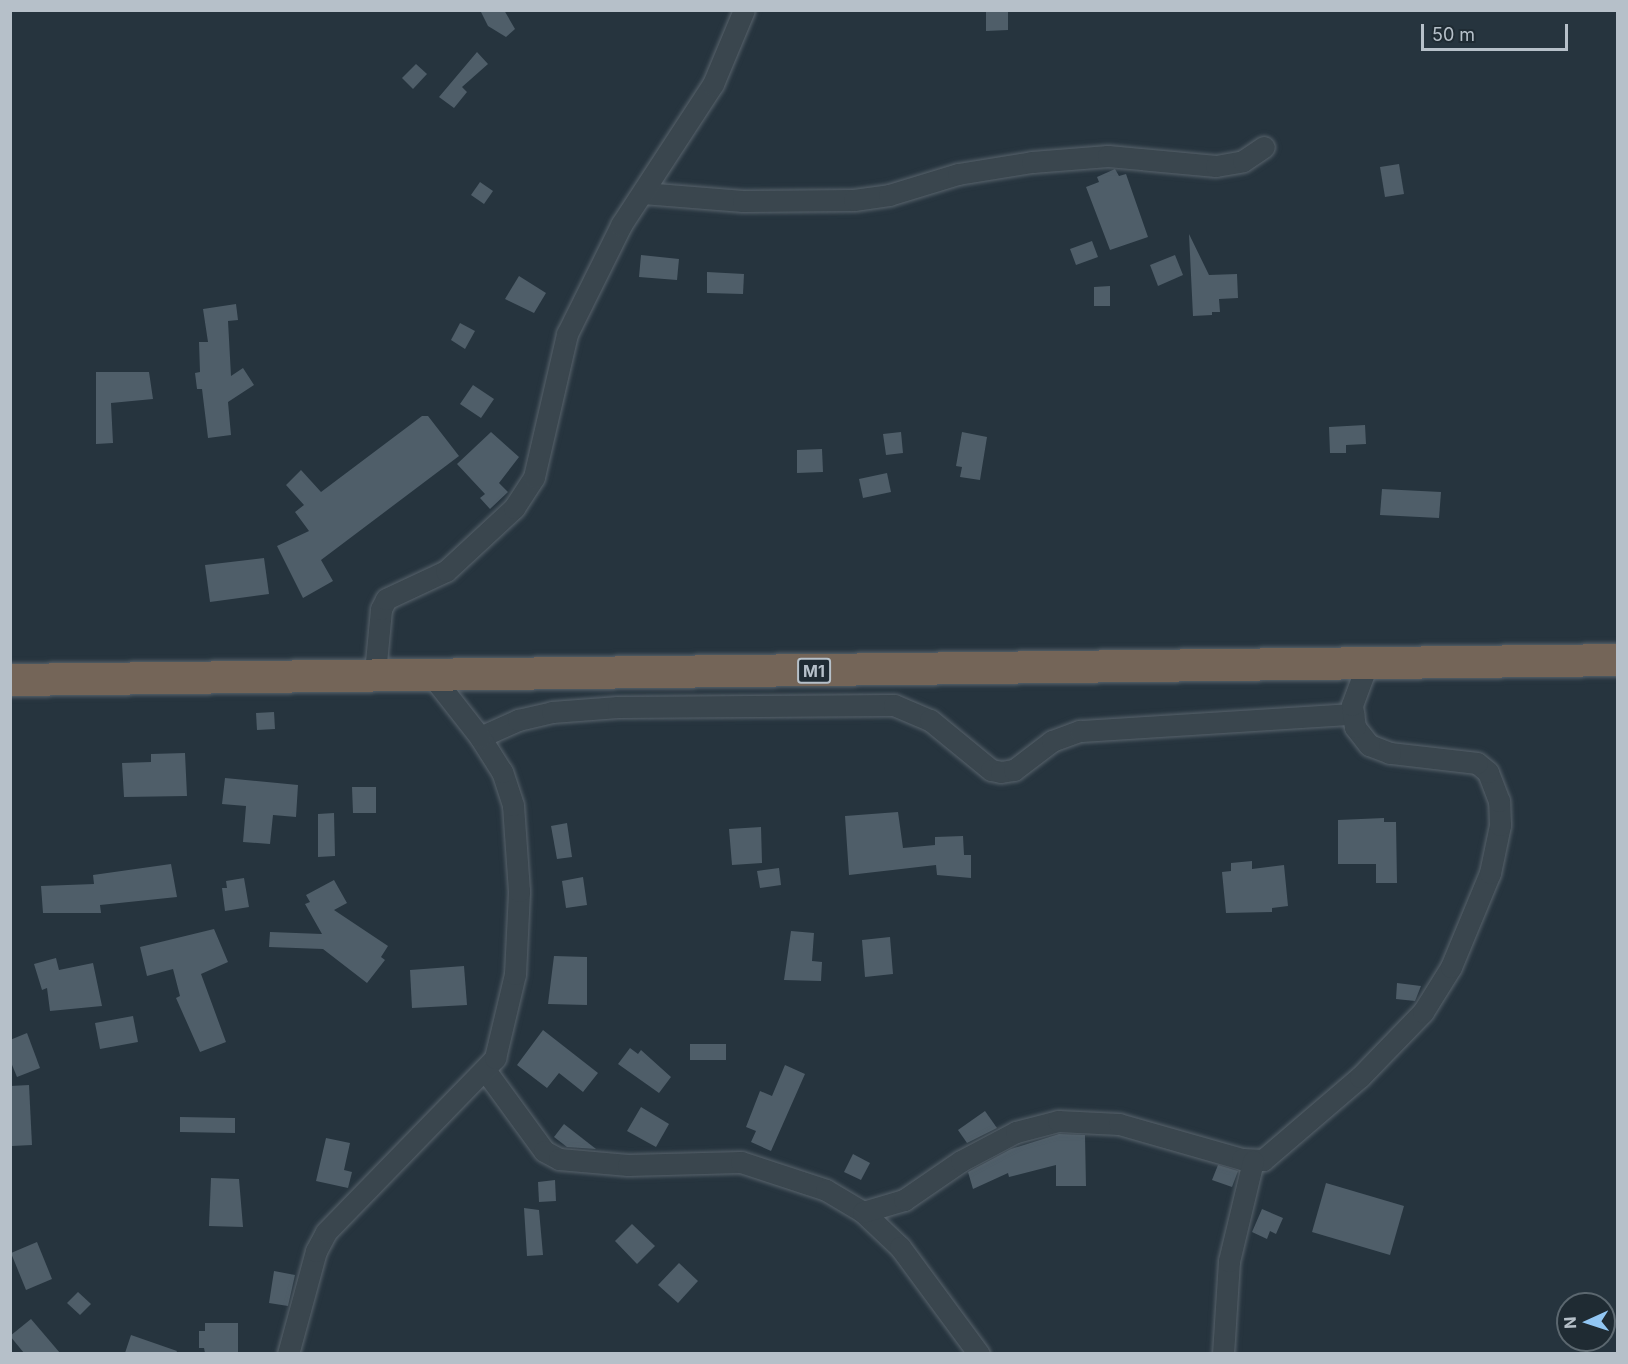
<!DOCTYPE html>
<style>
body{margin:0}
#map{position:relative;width:1628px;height:1364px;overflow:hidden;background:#26343e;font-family:Inter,sans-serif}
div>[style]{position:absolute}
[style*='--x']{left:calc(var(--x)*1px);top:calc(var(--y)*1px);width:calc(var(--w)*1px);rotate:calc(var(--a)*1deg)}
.building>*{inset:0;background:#4f5e69}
.path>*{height:4px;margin-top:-2px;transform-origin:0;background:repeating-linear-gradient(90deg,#485d5d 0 4.5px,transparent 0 9px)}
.roads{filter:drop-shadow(0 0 2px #58636c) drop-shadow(0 0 2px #58636c)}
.minor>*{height:21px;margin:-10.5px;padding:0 10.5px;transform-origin:10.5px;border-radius:10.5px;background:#3a464e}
.highway>*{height:32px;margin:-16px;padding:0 16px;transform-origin:16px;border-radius:16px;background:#746558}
span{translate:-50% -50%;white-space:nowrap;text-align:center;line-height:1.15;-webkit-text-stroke:5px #1f2b33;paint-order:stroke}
.shield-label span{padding:2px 4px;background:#1f2b33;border:2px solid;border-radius:4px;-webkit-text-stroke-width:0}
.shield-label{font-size:16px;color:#b6c0c9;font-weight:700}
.frame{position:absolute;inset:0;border:12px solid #b6c0c9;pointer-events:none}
.north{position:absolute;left:1556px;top:1292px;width:60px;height:60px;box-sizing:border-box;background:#1f2b33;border:2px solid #5b676f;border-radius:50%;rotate:267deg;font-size:16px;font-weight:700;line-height:24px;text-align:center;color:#b6c0c9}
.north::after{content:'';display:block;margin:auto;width:21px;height:27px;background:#91c6f3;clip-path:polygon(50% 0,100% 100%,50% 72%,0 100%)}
.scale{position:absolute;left:1421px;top:24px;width:147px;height:27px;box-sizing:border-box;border:3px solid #b6c0c9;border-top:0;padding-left:8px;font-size:18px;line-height:21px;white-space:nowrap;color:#b6c0c9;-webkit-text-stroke:4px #1f2b33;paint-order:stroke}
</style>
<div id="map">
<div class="building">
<i style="clip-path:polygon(480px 10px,504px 10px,515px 29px,506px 37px,488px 26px)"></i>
<i style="clip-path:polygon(986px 10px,1008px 10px,1008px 30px,986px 31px)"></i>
<i style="clip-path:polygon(477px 52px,488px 64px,462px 87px,467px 92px,454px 108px,439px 97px)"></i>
<i style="clip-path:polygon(416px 64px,427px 74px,413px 89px,402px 78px)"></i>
<i style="clip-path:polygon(1399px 164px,1404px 194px,1385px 197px,1380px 167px)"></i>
<i style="clip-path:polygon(1115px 169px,1119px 176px,1126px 174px,1148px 237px,1110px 250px,1086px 187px,1099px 182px,1097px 177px)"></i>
<i style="clip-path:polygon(480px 182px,493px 191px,484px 204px,471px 195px)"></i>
<i style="clip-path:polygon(1189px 234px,1209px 275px,1237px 274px,1238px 298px,1219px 299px,1220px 312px,1212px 312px,1212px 315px,1193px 316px)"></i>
<i style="clip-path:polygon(1092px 241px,1098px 257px,1076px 265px,1070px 249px)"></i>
<i style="clip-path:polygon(641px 255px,679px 259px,677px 280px,639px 277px)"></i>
<i style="clip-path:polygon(1175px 255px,1183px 275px,1158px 286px,1150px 265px)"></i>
<i style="clip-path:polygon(707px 272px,744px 274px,743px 294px,707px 293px)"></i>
<i style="clip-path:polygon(519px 276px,546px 293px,534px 313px,505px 299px)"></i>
<i style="clip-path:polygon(1110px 286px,1110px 306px,1094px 306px,1094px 287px)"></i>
<i style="clip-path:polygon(236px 304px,238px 320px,228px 321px,231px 376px,243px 368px,254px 385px,228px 402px,231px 435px,208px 438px,202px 389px,197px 389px,195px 373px,200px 372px,199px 342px,208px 342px,203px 309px)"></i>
<i style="clip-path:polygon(460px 323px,475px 331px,465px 349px,451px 340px)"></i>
<i style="clip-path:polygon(96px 372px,149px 372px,153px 399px,111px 403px,113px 443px,96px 444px)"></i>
<i style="clip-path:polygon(473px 385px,494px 399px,481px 418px,460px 404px)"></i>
<i style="clip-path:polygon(422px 416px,428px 416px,459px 456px,321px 560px,333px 581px,303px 598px,277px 546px,309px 531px,295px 512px,304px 505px,286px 485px,301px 470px,321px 492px)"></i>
<i style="clip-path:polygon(1365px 425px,1366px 444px,1346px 445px,1346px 453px,1330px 453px,1329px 427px)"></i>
<i style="clip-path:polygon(491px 432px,519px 457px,499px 483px,508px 492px,490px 509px,480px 498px,485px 494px,457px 464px)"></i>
<i style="clip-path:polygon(901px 432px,903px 453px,886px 455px,883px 434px)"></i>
<i style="clip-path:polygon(962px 432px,987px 437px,980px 480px,960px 477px,962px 467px,956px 466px)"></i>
<i style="clip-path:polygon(822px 449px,823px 472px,797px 473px,797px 450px)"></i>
<i style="clip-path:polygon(887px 473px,891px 492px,863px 498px,859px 479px)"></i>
<i style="clip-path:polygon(1382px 489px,1441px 492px,1439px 518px,1380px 515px)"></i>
<i style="clip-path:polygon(264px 558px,269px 594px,210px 602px,205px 565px)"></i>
<i style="clip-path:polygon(274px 712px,275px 729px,257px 730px,256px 713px)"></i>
<i style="clip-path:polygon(185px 753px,187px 796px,124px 797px,122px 763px,151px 762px,151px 754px)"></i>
<i style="clip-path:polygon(225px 778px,298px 785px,296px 817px,273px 815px,270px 844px,243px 842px,246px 806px,222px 804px)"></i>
<i style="clip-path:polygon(352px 787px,376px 787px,376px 813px,353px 813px)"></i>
<i style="clip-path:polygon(898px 812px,903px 848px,935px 845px,935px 837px,963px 836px,964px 855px,971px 855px,971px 878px,937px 875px,936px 865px,849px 875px,845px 816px)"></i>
<i style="clip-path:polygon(334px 813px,335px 856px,318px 857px,318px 814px)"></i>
<i style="clip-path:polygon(1384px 818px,1384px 822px,1396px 822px,1397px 883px,1376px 883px,1376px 864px,1338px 864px,1338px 820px)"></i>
<i style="clip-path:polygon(567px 823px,572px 857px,557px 859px,551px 826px)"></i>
<i style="clip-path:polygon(761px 827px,762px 863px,732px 865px,729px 829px)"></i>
<i style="clip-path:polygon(1252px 861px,1252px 869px,1284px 865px,1288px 906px,1272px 908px,1272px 912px,1226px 913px,1222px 872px,1231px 871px,1231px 863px)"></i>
<i style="clip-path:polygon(171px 864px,177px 897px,100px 905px,101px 913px,43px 913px,41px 886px,94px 884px,93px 875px)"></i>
<i style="clip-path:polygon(779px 868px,781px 885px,760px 888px,757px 871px)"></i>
<i style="clip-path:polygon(583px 877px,587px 905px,566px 908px,562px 881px)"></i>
<i style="clip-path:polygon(244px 878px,249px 907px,225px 911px,222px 888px,227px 888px,226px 881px)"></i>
<i style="clip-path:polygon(334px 880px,347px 903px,334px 910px,388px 946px,381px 957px,385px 960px,367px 983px,323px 949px,269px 947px,270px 932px,322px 934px,305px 904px,310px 902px,306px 895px)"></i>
<i style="clip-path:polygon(214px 929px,228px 962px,201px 974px,226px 1042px,200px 1052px,176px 998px,180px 996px,173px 969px,147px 976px,140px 947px)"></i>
<i style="clip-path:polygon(791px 931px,814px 933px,812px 961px,822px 962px,821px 981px,784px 980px)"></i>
<i style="clip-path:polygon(890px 937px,893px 974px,865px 977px,862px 940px)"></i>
<i style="clip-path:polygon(554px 956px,587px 957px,587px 1005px,548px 1004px)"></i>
<i style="clip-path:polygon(56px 958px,59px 970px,93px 963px,102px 1006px,50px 1011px,47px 988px,42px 990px,34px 964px)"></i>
<i style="clip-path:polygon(464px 966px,467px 1005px,412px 1008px,410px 970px)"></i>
<i style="clip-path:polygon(1397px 983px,1421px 986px,1415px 1001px,1396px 999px)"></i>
<i style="clip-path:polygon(133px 1016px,138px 1042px,100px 1049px,95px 1023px)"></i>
<i style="clip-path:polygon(543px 1030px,598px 1073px,583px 1092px,559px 1073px,547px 1088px,517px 1065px)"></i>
<i style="clip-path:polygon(27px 1033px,40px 1068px,17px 1077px,10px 1060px,10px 1040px)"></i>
<i style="clip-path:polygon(690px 1044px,726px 1044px,726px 1060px,690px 1060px)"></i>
<i style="clip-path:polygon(630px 1048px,638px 1054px,641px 1050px,671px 1077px,659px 1093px,618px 1064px)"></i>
<i style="clip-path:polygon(785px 1065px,805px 1074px,771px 1151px,751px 1142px,756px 1131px,746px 1127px,760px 1091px,772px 1096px)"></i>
<i style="clip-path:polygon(29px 1085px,32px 1145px,12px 1146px,10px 1086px)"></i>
<i style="clip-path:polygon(641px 1107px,669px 1124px,656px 1147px,627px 1131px)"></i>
<i style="clip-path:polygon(985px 1111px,997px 1128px,967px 1143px,958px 1130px)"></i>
<i style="clip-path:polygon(180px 1117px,235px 1118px,235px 1133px,180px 1132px)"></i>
<i style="clip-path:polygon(564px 1124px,596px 1149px,567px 1147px,554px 1137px)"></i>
<i style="clip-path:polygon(1059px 1134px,1085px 1135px,1086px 1186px,1056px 1186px,1056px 1165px,1009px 1177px,1008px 1173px,973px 1189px,968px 1172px,1011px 1149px)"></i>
<i style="clip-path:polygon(326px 1138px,350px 1143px,344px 1170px,352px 1172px,348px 1188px,316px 1181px)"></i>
<i style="clip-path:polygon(853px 1154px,870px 1163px,861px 1180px,844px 1172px)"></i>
<i style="clip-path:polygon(1218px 1165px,1238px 1171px,1232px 1187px,1212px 1180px)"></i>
<i style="clip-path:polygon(211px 1178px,239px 1179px,243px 1227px,209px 1226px)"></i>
<i style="clip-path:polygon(555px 1180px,556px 1201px,539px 1202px,538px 1182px)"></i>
<i style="clip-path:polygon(1326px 1183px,1404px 1206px,1390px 1255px,1312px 1232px)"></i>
<i style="clip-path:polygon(524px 1208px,539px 1210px,543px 1255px,527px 1256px)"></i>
<i style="clip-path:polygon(1262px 1209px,1283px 1218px,1276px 1234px,1270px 1231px,1267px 1239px,1252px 1232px)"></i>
<i style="clip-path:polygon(632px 1224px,655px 1246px,637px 1264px,615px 1241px)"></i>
<i style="clip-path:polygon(37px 1242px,52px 1279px,26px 1290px,11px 1253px)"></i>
<i style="clip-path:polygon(679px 1263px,698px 1281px,678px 1303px,658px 1285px)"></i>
<i style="clip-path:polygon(274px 1271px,295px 1275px,288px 1306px,269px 1303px)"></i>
<i style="clip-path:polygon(78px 1292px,91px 1304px,80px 1315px,67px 1303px)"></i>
<i style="clip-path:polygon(31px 1319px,60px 1353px,24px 1353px,10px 1336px)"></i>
<i style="clip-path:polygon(205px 1323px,238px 1323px,238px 1353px,205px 1353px,204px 1348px,199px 1348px,199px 1331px,205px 1331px)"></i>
<i style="clip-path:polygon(131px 1335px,177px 1351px,176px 1353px,125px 1353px)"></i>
</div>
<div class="path">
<i style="--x:1292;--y:1354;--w:2;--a:0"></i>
</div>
<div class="roads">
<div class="minor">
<i style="--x:643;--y:193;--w:100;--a:4.6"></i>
<i style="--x:743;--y:201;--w:111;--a:-0.5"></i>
<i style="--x:854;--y:200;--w:35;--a:-8"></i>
<i style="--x:889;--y:195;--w:72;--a:-16.9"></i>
<i style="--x:958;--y:174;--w:75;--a:-9.2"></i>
<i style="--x:1032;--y:162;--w:76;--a:-4.5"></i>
<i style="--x:1108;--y:156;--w:108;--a:5.3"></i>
<i style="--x:1216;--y:166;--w:27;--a:-10"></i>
<i style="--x:1243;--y:161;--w:25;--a:-34"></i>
<i style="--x:375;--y:673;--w:64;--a:-84.6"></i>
<i style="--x:381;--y:609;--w:11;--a:-63"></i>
<i style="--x:386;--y:599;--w:66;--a:-25"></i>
<i style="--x:446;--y:571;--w:93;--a:-42.8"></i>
<i style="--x:514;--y:508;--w:37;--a:-57"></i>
<i style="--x:534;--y:477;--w:147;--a:-77"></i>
<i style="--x:567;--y:334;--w:122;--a:-63.6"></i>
<i style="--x:621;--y:225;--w:168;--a:-56.9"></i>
<i style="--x:713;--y:84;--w:80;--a:-67.3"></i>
<i style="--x:480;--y:737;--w:42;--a:-24.1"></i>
<i style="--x:518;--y:720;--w:35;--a:-13"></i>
<i style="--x:552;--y:712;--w:66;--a:-4.3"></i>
<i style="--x:618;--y:707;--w:276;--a:-0.4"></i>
<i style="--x:894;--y:705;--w:39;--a:23"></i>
<i style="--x:930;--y:720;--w:79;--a:39.3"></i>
<i style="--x:991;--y:770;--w:10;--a:11"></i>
<i style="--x:1001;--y:772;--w:13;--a:-9"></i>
<i style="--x:1014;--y:770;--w:48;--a:-37.3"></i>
<i style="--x:1052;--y:741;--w:30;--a:-20"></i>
<i style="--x:1080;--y:731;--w:274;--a:-3.6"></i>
<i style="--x:485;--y:1070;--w:100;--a:53.9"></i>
<i style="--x:544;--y:1151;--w:17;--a:28"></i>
<i style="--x:559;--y:1159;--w:69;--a:5"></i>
<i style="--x:628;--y:1165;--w:113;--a:-1.5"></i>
<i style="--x:741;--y:1162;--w:89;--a:18.2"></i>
<i style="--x:826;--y:1190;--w:43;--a:30.7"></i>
<i style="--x:863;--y:1212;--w:51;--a:43.4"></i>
<i style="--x:900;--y:1247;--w:133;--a:53.6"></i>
<i style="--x:863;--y:1212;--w:43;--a:-16.3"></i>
<i style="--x:904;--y:1200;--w:69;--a:-34.4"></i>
<i style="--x:961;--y:1161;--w:62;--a:-27.8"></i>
<i style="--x:1016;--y:1132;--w:43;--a:-14.7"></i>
<i style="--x:1058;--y:1121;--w:61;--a:2.8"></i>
<i style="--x:1119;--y:1124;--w:128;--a:15.9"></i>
<i style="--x:1242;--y:1159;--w:21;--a:3"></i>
<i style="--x:1263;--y:1160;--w:128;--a:-40.6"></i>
<i style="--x:1360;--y:1077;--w:91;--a:-45.9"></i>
<i style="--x:1423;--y:1012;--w:53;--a:-58.1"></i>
<i style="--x:1451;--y:967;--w:102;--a:-67.5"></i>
<i style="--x:1490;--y:873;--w:49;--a:-78.2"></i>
<i style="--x:1500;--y:825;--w:24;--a:-92"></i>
<i style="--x:1499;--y:801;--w:31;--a:-111"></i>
<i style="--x:1488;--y:772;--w:14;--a:-141"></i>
<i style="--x:1477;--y:763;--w:88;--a:-173.4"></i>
<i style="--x:1390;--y:753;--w:22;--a:-159"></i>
<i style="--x:1369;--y:745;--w:23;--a:-128"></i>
<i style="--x:1355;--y:727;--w:22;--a:-98"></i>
<i style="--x:1352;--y:705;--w:46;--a:-69.6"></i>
<i style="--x:288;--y:1354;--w:107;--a:-74.8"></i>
<i style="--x:316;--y:1251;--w:21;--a:-62"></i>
<i style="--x:326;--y:1232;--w:243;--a:-45.8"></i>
<i style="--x:495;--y:1058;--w:86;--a:-76.6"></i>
<i style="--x:515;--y:974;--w:83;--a:-87.2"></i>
<i style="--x:519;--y:891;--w:86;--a:-94"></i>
<i style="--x:513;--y:805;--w:35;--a:-108"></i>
<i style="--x:502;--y:772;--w:41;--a:-122.2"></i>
<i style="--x:480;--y:737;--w:83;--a:-128.1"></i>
<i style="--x:1223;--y:1354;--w:93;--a:-86.3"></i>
<i style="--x:1229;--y:1261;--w:103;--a:-76.5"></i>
</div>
<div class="highway">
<i style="--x:10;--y:680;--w:1608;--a:-0.71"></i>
</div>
</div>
<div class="shield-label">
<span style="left:814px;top:671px">M1</span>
</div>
<div class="frame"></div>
<div class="north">N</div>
<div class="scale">50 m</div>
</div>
